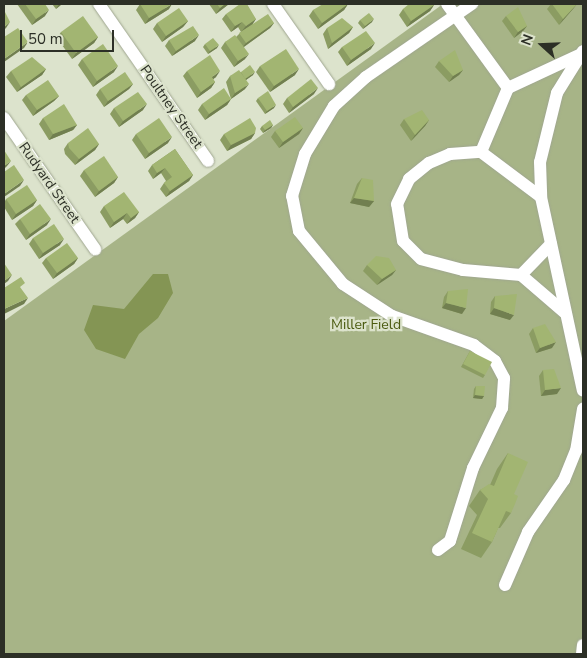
<!DOCTYPE html>
<style>
body{margin:0}
#map{position:relative;width:587px;height:658px;overflow:hidden;background:#dce3cc;font-family:"Nunito Sans",sans-serif}
div>[style]{position:absolute}
[style*='--x']{left:calc(var(--x)*1px);top:calc(var(--y)*1px);width:calc(var(--w)*1px);rotate:calc(var(--a)*1deg)}
.green>*{inset:0;background:#a7b487}
.water>*{inset:0;background:#849554}
.roads{filter:drop-shadow(0 0 1px #9fa690) drop-shadow(0 0 1px #9fa690)}
.minor>*{height:12px;margin:-6px;padding:0 6px;transform-origin:6px;border-radius:6px;background:#fff}
.wall>*{inset:0;background:#8b9c62}
.shaded-wall>*{inset:0;background:#717f50}
.building>*{inset:0;background:#a2b572}
span{translate:-50% -50%;white-space:nowrap;text-align:center;line-height:1.15;-webkit-text-stroke:4.5px #dce3cc;paint-order:stroke}
.street-label{font-size:14px;color:#2c2f26}
.park-label{font-size:14px;color:#4b5b10}
.frame{position:absolute;inset:0;border:5px solid #2c2f26;pointer-events:none}
.north{position:absolute;left:517px;top:20px;width:50px;height:50px;-webkit-text-stroke:4px #dce3cc;paint-order:stroke;rotate:290deg;font-size:14px;font-weight:700;line-height:20px;text-align:center;color:#2c2f26}
.north::after{content:'';display:block;margin:auto;width:18px;height:22px;background:#2c2f26;clip-path:polygon(50% 0,100% 100%,50% 72%,0 100%)}
.scale{position:absolute;left:20px;top:30px;width:94px;height:22px;box-sizing:border-box;border:2px solid #2c2f26;border-top:0;padding-left:6px;font-size:15px;line-height:18px;white-space:nowrap;color:#2c2f26;-webkit-text-stroke:4px #dce3cc;paint-order:stroke}
</style>
<div id="map">
<div class="green">
<i style="clip-path:polygon(443px 4px,583px 4px,583px 654px,4px 654px,4px 321px)"></i>
</div>
<div class="water">
<i style="clip-path:polygon(153px 274px,168px 274px,173px 293px,158px 318px,139px 334px,125px 359px,96px 349px,84px 330px,93px 305px,124px 309px)"></i>
</div>
<div class="roads">
<div class="minor">
<i style="--x:99;--y:4;--w:191;--a:55.2"></i>
<i style="--x:273;--y:4;--w:98;--a:55"></i>
<i style="--x:447;--y:4;--w:104;--a:54"></i>
<i style="--x:583;--y:51;--w:49;--a:121.8"></i>
<i style="--x:557;--y:93;--w:71;--a:103.8"></i>
<i style="--x:540;--y:162;--w:35;--a:88"></i>
<i style="--x:541;--y:197;--w:198;--a:77.8"></i>
<i style="--x:4;--y:118;--w:160;--a:55.2"></i>
<i style="--x:481;--y:152;--w:69;--a:-67.1"></i>
<i style="--x:508;--y:88;--w:78;--a:-24.9"></i>
<i style="--x:551;--y:244;--w:43;--a:134.1"></i>
<i style="--x:521;--y:275;--w:57;--a:40.7"></i>
<i style="--x:521;--y:275;--w:58;--a:-175.1"></i>
<i style="--x:463;--y:270;--w:43;--a:-165.3"></i>
<i style="--x:421;--y:259;--w:25;--a:-135"></i>
<i style="--x:403;--y:241;--w:37;--a:-99"></i>
<i style="--x:397;--y:204;--w:28;--a:-64"></i>
<i style="--x:409;--y:179;--w:26;--a:-39"></i>
<i style="--x:429;--y:163;--w:23;--a:-23"></i>
<i style="--x:450;--y:154;--w:31;--a:-4"></i>
<i style="--x:481;--y:152;--w:75;--a:36.9"></i>
<i style="--x:438;--y:550;--w:15;--a:-37"></i>
<i style="--x:450;--y:541;--w:77;--a:-72.5"></i>
<i style="--x:473;--y:468;--w:67;--a:-64.2"></i>
<i style="--x:502;--y:408;--w:30;--a:-86"></i>
<i style="--x:504;--y:378;--w:19;--a:-118"></i>
<i style="--x:495;--y:361;--w:26;--a:-143"></i>
<i style="--x:474;--y:345;--w:87;--a:-160.5"></i>
<i style="--x:392;--y:316;--w:59;--a:-146.9"></i>
<i style="--x:343;--y:284;--w:69;--a:-129.7"></i>
<i style="--x:299;--y:231;--w:36;--a:-101"></i>
<i style="--x:292;--y:196;--w:44;--a:-72.8"></i>
<i style="--x:305;--y:154;--w:56;--a:-58.9"></i>
<i style="--x:334;--y:106;--w:43;--a:-42.2"></i>
<i style="--x:366;--y:77;--w:129;--a:-34.6"></i>
<i style="--x:505;--y:585;--w:58;--a:-66.5"></i>
<i style="--x:528;--y:532;--w:63;--a:-55.3"></i>
<i style="--x:564;--y:480;--w:31;--a:-68"></i>
<i style="--x:576;--y:451;--w:43;--a:-80.5"></i>
<i style="--x:582;--y:654;--w:9;--a:-84"></i>
</div>
</div>
<div class="wall">
<i style="clip-path:polygon(17px 4px,45px 4px,45px 16px,32px 25px)"></i>
<i style="clip-path:polygon(52px 4px,62px 4px,56px 9px)"></i>
<i style="clip-path:polygon(140px 4px,169px 9px,145px 24px,136px 10px)"></i>
<i style="clip-path:polygon(209px 4px,229px 4px,216px 14px)"></i>
<i style="clip-path:polygon(348px 4px,344px 10px,318px 29px,309px 16px,313px 10px)"></i>
<i style="clip-path:polygon(551px 4px,577px 4px,559px 25px,547px 9px)"></i>
<i style="clip-path:polygon(434px 5px,430px 11px,407px 27px,399px 15px,403px 9px)"></i>
<i style="clip-path:polygon(226px 14px,256px 19px,252px 24px,274px 23px,270px 28px,244px 47px,245px 59px,234px 67px,221px 48px,225px 42px,236px 37px,241px 32px,238px 27px,231px 32px,222px 19px)"></i>
<i style="clip-path:polygon(506px 16px,527px 26px,523px 31px,514px 38px,502px 21px)"></i>
<i style="clip-path:polygon(360px 20px,372px 22px,363px 29px,358px 23px)"></i>
<i style="clip-path:polygon(188px 21px,183px 27px,162px 42px,153px 29px,157px 23px)"></i>
<i style="clip-path:polygon(353px 27px,349px 33px,328px 49px,323px 34px,327px 28px)"></i>
<i style="clip-path:polygon(61px 32px,98px 37px,94px 43px,72px 59px,57px 38px)"></i>
<i style="clip-path:polygon(169px 40px,195px 41px,172px 56px,165px 46px)"></i>
<i style="clip-path:polygon(205px 44px,217px 48px,208px 54px,203px 47px)"></i>
<i style="clip-path:polygon(342px 47px,371px 49px,347px 66px,338px 52px)"></i>
<i style="clip-path:polygon(82px 59px,114px 72px,93px 87px,78px 65px)"></i>
<i style="clip-path:polygon(439px 61px,463px 70px,459px 75px,449px 82px,435px 67px)"></i>
<i style="clip-path:polygon(260px 66px,295px 75px,270px 92px,256px 72px)"></i>
<i style="clip-path:polygon(46px 69px,42px 75px,17px 92px,6px 77px,11px 71px)"></i>
<i style="clip-path:polygon(187px 71px,216px 77px,213px 79px,215px 82px,211px 88px,197px 98px,183px 76px)"></i>
<i style="clip-path:polygon(241px 72px,253px 75px,246px 80px,245px 89px,231px 99px,226px 82px,230px 76px)"></i>
<i style="clip-path:polygon(133px 84px,129px 89px,104px 107px,96px 95px,100px 89px)"></i>
<i style="clip-path:polygon(314px 94px,289px 113px,283px 104px,287px 98px)"></i>
<i style="clip-path:polygon(26px 95px,59px 96px,54px 101px,33px 116px,22px 100px)"></i>
<i style="clip-path:polygon(258px 98px,274px 108px,265px 114px,256px 101px)"></i>
<i style="clip-path:polygon(231px 99px,227px 105px,205px 120px,198px 110px,202px 104px)"></i>
<i style="clip-path:polygon(114px 108px,143px 110px,119px 127px,110px 114px)"></i>
<i style="clip-path:polygon(43px 118px,77px 125px,73px 130px,49px 140px,39px 124px)"></i>
<i style="clip-path:polygon(404px 119px,429px 120px,425px 126px,411px 141px,400px 125px)"></i>
<i style="clip-path:polygon(273px 125px,271px 128px,263px 133px,260px 129px,262px 126px)"></i>
<i style="clip-path:polygon(303px 128px,299px 134px,279px 148px,271px 137px,275px 131px)"></i>
<i style="clip-path:polygon(255px 133px,251px 139px,227px 151px,220px 140px,224px 134px)"></i>
<i style="clip-path:polygon(136px 134px,168px 143px,145px 159px,132px 140px)"></i>
<i style="clip-path:polygon(68px 143px,99px 144px,95px 150px,75px 165px,65px 154px,64px 149px)"></i>
<i style="clip-path:polygon(175px 149px,193px 175px,189px 181px,166px 197px,160px 189px,164px 183px,166px 181px,161px 173px,153px 179px,148px 171px,152px 165px)"></i>
<i style="clip-path:polygon(84px 170px,118px 177px,114px 183px,95px 197px,80px 176px)"></i>
<i style="clip-path:polygon(362px 178px,374px 201px,369px 207px,350px 203px,357px 184px)"></i>
<i style="clip-path:polygon(6px 199px,37px 200px,33px 206px,12px 220px,4px 207px,4px 203px)"></i>
<i style="clip-path:polygon(104px 206px,139px 212px,135px 218px,127px 224px,123px 219px,110px 228px,100px 212px)"></i>
<i style="clip-path:polygon(20px 219px,47px 225px,26px 240px,15px 224px)"></i>
<i style="clip-path:polygon(33px 238px,60px 245px,39px 259px,29px 244px)"></i>
<i style="clip-path:polygon(46px 258px,78px 258px,74px 264px,53px 279px,42px 263px)"></i>
<i style="clip-path:polygon(367px 265px,396px 270px,392px 275px,377px 285px,363px 271px)"></i>
<i style="clip-path:polygon(448px 291px,462px 314px,442px 308px,444px 297px)"></i>
<i style="clip-path:polygon(495px 296px,510px 320px,490px 314px,491px 302px)"></i>
<i style="clip-path:polygon(533px 328px,552px 348px,536px 353px,529px 334px)"></i>
<i style="clip-path:polygon(470px 351px,485px 375px,483px 378px,461px 367px)"></i>
<i style="clip-path:polygon(543px 370px,557px 394px,541px 396px,539px 376px)"></i>
<i style="clip-path:polygon(476px 386px,484px 396px,482px 399px,473px 398px,474px 389px)"></i>
<i style="clip-path:polygon(508px 453px,514px 494px,511px 513px,500px 528px,498px 528px,492px 542px,481px 558px,461px 549px,477px 515px,469px 506px,480px 490px,490px 485px,497px 469px)"></i>
</div>
<div class="shaded-wall">
<i style="clip-path:polygon(59px 4px,62px 4px,56px 9px)"></i>
<i style="clip-path:polygon(172px 4px,169px 9px,145px 24px,149px 18px)"></i>
<i style="clip-path:polygon(225px 4px,229px 4px,216px 14px,220px 8px)"></i>
<i style="clip-path:polygon(348px 4px,344px 10px,318px 29px,322px 23px)"></i>
<i style="clip-path:polygon(577px 4px,573px 9px,559px 25px,563px 19px)"></i>
<i style="clip-path:polygon(434px 5px,430px 11px,407px 27px,411px 21px)"></i>
<i style="clip-path:polygon(49px 10px,45px 16px,32px 25px,36px 19px)"></i>
<i style="clip-path:polygon(256px 19px,252px 25px,241px 32px,246px 26px)"></i>
<i style="clip-path:polygon(374px 19px,372px 22px,363px 29px,365px 26px)"></i>
<i style="clip-path:polygon(188px 21px,183px 27px,162px 42px,166px 36px)"></i>
<i style="clip-path:polygon(10px 22px,6px 28px,4px 30px,4px 27px)"></i>
<i style="clip-path:polygon(242px 22px,238px 27px,231px 32px,235px 26px)"></i>
<i style="clip-path:polygon(274px 23px,270px 28px,242px 48px,246px 43px)"></i>
<i style="clip-path:polygon(527px 26px,523px 31px,514px 38px,518px 32px)"></i>
<i style="clip-path:polygon(353px 27px,349px 33px,328px 49px,332px 43px)"></i>
<i style="clip-path:polygon(199px 35px,195px 41px,172px 56px,176px 51px)"></i>
<i style="clip-path:polygon(98px 37px,94px 43px,72px 59px,76px 53px)"></i>
<i style="clip-path:polygon(28px 42px,24px 48px,4px 62px,4px 59px)"></i>
<i style="clip-path:polygon(375px 43px,371px 49px,347px 66px,351px 60px)"></i>
<i style="clip-path:polygon(219px 45px,217px 48px,208px 54px,210px 51px)"></i>
<i style="clip-path:polygon(249px 54px,245px 59px,234px 67px,238px 61px)"></i>
<i style="clip-path:polygon(118px 66px,114px 72px,93px 87px,97px 81px)"></i>
<i style="clip-path:polygon(46px 69px,42px 75px,17px 92px,21px 87px)"></i>
<i style="clip-path:polygon(299px 69px,295px 75px,270px 92px,274px 86px)"></i>
<i style="clip-path:polygon(463px 70px,459px 75px,449px 82px,453px 76px)"></i>
<i style="clip-path:polygon(220px 71px,216px 77px,208px 83px,212px 77px)"></i>
<i style="clip-path:polygon(255px 72px,253px 75px,243px 82px,245px 79px)"></i>
<i style="clip-path:polygon(215px 82px,211px 88px,197px 98px,201px 92px)"></i>
<i style="clip-path:polygon(133px 84px,129px 89px,104px 107px,108px 101px)"></i>
<i style="clip-path:polygon(249px 84px,245px 89px,231px 99px,235px 93px)"></i>
<i style="clip-path:polygon(318px 88px,314px 94px,289px 113px,293px 107px)"></i>
<i style="clip-path:polygon(59px 96px,54px 101px,33px 116px,37px 110px)"></i>
<i style="clip-path:polygon(231px 99px,227px 105px,205px 120px,209px 114px)"></i>
<i style="clip-path:polygon(147px 104px,143px 110px,119px 127px,123px 121px)"></i>
<i style="clip-path:polygon(276px 105px,274px 108px,265px 114px,267px 111px)"></i>
<i style="clip-path:polygon(429px 120px,425px 126px,411px 141px,415px 135px)"></i>
<i style="clip-path:polygon(77px 125px,73px 130px,49px 140px,53px 134px)"></i>
<i style="clip-path:polygon(273px 125px,271px 128px,263px 133px,265px 130px)"></i>
<i style="clip-path:polygon(303px 128px,299px 134px,279px 148px,283px 142px)"></i>
<i style="clip-path:polygon(255px 133px,251px 139px,227px 151px,231px 145px)"></i>
<i style="clip-path:polygon(172px 137px,168px 143px,145px 159px,149px 153px)"></i>
<i style="clip-path:polygon(99px 144px,95px 150px,75px 165px,79px 159px)"></i>
<i style="clip-path:polygon(11px 161px,7px 166px,4px 169px,4px 166px)"></i>
<i style="clip-path:polygon(165px 168px,161px 173px,153px 179px,157px 173px)"></i>
<i style="clip-path:polygon(193px 175px,189px 181px,166px 197px,170px 191px)"></i>
<i style="clip-path:polygon(118px 177px,114px 183px,95px 197px,99px 191px)"></i>
<i style="clip-path:polygon(24px 180px,20px 186px,4px 197px,4px 194px)"></i>
<i style="clip-path:polygon(354px 198px,374px 201px,369px 207px,350px 203px)"></i>
<i style="clip-path:polygon(37px 200px,33px 206px,12px 220px,16px 214px)"></i>
<i style="clip-path:polygon(139px 212px,135px 218px,127px 224px,131px 218px)"></i>
<i style="clip-path:polygon(127px 213px,123px 219px,110px 228px,114px 222px)"></i>
<i style="clip-path:polygon(51px 219px,47px 225px,26px 240px,30px 234px)"></i>
<i style="clip-path:polygon(64px 239px,60px 245px,39px 259px,43px 253px)"></i>
<i style="clip-path:polygon(78px 258px,74px 264px,53px 279px,57px 273px)"></i>
<i style="clip-path:polygon(396px 270px,392px 275px,377px 285px,382px 279px)"></i>
<i style="clip-path:polygon(12px 275px,8px 281px,4px 284px,4px 281px)"></i>
<i style="clip-path:polygon(28px 298px,24px 304px,4px 314px,4px 309px)"></i>
<i style="clip-path:polygon(446px 303px,466px 308px,462px 314px,442px 308px)"></i>
<i style="clip-path:polygon(494px 308px,514px 315px,510px 320px,490px 314px)"></i>
<i style="clip-path:polygon(556px 342px,552px 348px,536px 353px,540px 348px)"></i>
<i style="clip-path:polygon(561px 388px,557px 394px,541px 396px,545px 390px)"></i>
<i style="clip-path:polygon(475px 395px,484px 396px,482px 399px,473px 398px)"></i>
</div>
<div class="building">
<i style="clip-path:polygon(25px 4px,45px 4px,49px 10px,36px 19px)"></i>
<i style="clip-path:polygon(140px 4px,172px 4px,149px 18px)"></i>
<i style="clip-path:polygon(217px 4px,225px 4px,220px 8px)"></i>
<i style="clip-path:polygon(240px 4px,247px 4px,256px 19px,246px 26px,242px 22px,235px 26px,226px 14px)"></i>
<i style="clip-path:polygon(323px 4px,348px 4px,322px 23px,313px 10px)"></i>
<i style="clip-path:polygon(409px 4px,433px 4px,434px 5px,411px 21px,403px 9px)"></i>
<i style="clip-path:polygon(552px 4px,577px 4px,563px 19px)"></i>
<i style="clip-path:polygon(518px 7px,527px 26px,518px 32px,506px 16px)"></i>
<i style="clip-path:polygon(179px 8px,188px 21px,166px 36px,157px 23px)"></i>
<i style="clip-path:polygon(4px 10px,10px 22px,4px 27px)"></i>
<i style="clip-path:polygon(369px 13px,374px 19px,365px 26px,360px 20px)"></i>
<i style="clip-path:polygon(268px 14px,274px 23px,246px 43px,239px 33px)"></i>
<i style="clip-path:polygon(83px 16px,98px 37px,76px 53px,61px 32px)"></i>
<i style="clip-path:polygon(342px 18px,353px 27px,332px 43px,327px 28px)"></i>
<i style="clip-path:polygon(193px 26px,199px 35px,176px 51px,169px 40px)"></i>
<i style="clip-path:polygon(18px 28px,28px 42px,4px 59px,4px 37px)"></i>
<i style="clip-path:polygon(366px 31px,375px 43px,351px 60px,342px 47px)"></i>
<i style="clip-path:polygon(235px 35px,249px 54px,238px 61px,225px 42px)"></i>
<i style="clip-path:polygon(213px 38px,219px 45px,210px 51px,205px 44px)"></i>
<i style="clip-path:polygon(103px 44px,118px 66px,97px 81px,82px 59px)"></i>
<i style="clip-path:polygon(286px 49px,299px 69px,274px 86px,260px 66px)"></i>
<i style="clip-path:polygon(455px 50px,463px 70px,453px 76px,439px 61px)"></i>
<i style="clip-path:polygon(210px 55px,220px 71px,212px 77px,215px 82px,201px 92px,187px 71px)"></i>
<i style="clip-path:polygon(32px 57px,46px 69px,21px 87px,11px 71px)"></i>
<i style="clip-path:polygon(250px 65px,255px 72px,245px 79px,241px 72px)"></i>
<i style="clip-path:polygon(239px 70px,249px 84px,235px 93px,230px 76px)"></i>
<i style="clip-path:polygon(125px 72px,133px 84px,108px 101px,100px 89px)"></i>
<i style="clip-path:polygon(311px 79px,318px 88px,293px 107px,287px 98px)"></i>
<i style="clip-path:polygon(48px 80px,59px 96px,37px 110px,26px 95px)"></i>
<i style="clip-path:polygon(224px 88px,231px 99px,209px 114px,202px 104px)"></i>
<i style="clip-path:polygon(268px 91px,276px 105px,267px 111px,258px 98px)"></i>
<i style="clip-path:polygon(138px 92px,147px 104px,123px 121px,114px 108px)"></i>
<i style="clip-path:polygon(64px 104px,77px 125px,53px 134px,43px 118px)"></i>
<i style="clip-path:polygon(422px 110px,429px 120px,415px 135px,404px 119px)"></i>
<i style="clip-path:polygon(295px 117px,303px 128px,283px 142px,275px 131px)"></i>
<i style="clip-path:polygon(159px 118px,172px 137px,149px 153px,136px 134px)"></i>
<i style="clip-path:polygon(250px 118px,256px 128px,255px 133px,231px 145px,224px 134px)"></i>
<i style="clip-path:polygon(270px 120px,273px 125px,265px 130px,262px 126px)"></i>
<i style="clip-path:polygon(88px 128px,99px 144px,79px 159px,69px 148px,68px 143px)"></i>
<i style="clip-path:polygon(175px 149px,193px 175px,170px 191px,164px 183px,172px 177px,165px 168px,157px 173px,152px 165px)"></i>
<i style="clip-path:polygon(4px 150px,11px 161px,4px 166px)"></i>
<i style="clip-path:polygon(104px 156px,118px 177px,99px 191px,84px 170px)"></i>
<i style="clip-path:polygon(14px 165px,24px 180px,4px 194px,4px 172px)"></i>
<i style="clip-path:polygon(362px 178px,373px 180px,374px 201px,354px 198px)"></i>
<i style="clip-path:polygon(27px 185px,37px 200px,16px 214px,6px 199px)"></i>
<i style="clip-path:polygon(124px 192px,139px 212px,131px 218px,127px 213px,114px 222px,104px 206px)"></i>
<i style="clip-path:polygon(40px 204px,51px 219px,30px 234px,20px 219px)"></i>
<i style="clip-path:polygon(54px 224px,64px 239px,43px 253px,33px 238px)"></i>
<i style="clip-path:polygon(67px 243px,78px 258px,57px 273px,46px 258px)"></i>
<i style="clip-path:polygon(376px 256px,389px 258px,396px 270px,382px 279px,367px 265px)"></i>
<i style="clip-path:polygon(4px 263px,12px 275px,4px 281px)"></i>
<i style="clip-path:polygon(21px 277px,25px 283px,20px 287px,28px 298px,4px 309px,4px 288px)"></i>
<i style="clip-path:polygon(468px 289px,466px 308px,446px 303px,448px 291px)"></i>
<i style="clip-path:polygon(517px 294px,514px 315px,494px 308px,495px 296px)"></i>
<i style="clip-path:polygon(545px 324px,556px 342px,540px 348px,533px 328px)"></i>
<i style="clip-path:polygon(470px 351px,492px 362px,485px 375px,463px 364px)"></i>
<i style="clip-path:polygon(554px 369px,561px 388px,545px 390px,543px 370px)"></i>
<i style="clip-path:polygon(476px 386px,485px 386px,484px 396px,475px 395px)"></i>
<i style="clip-path:polygon(508px 453px,528px 462px,514px 494px,518px 496px,515px 504px,511px 513px,506px 511px,492px 542px,472px 533px,488px 499px,480px 490px,489px 484px,494px 486px)"></i>
</div>
<div class="street-label">
<span style="left:171px;top:107px;rotate:55deg">Poultney Street</span>
<span style="left:49px;top:183px;rotate:55deg">Rudyard Street</span>
</div>
<div class="park-label">
<span style="left:366px;top:325px">Miller Field</span>
</div>
<div class="frame"></div>
<div class="north">N</div>
<div class="scale">50 m</div>
</div>
